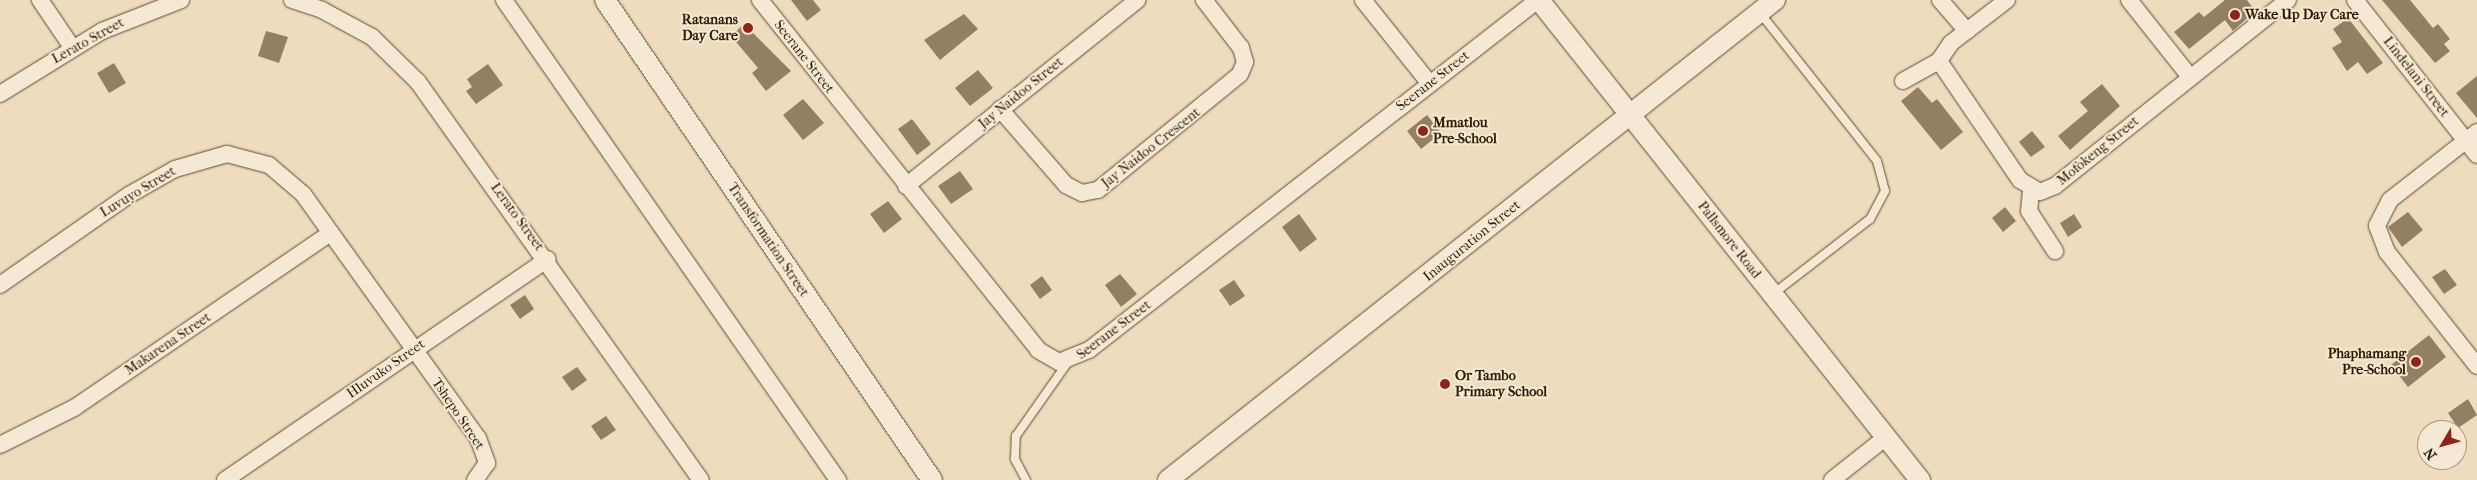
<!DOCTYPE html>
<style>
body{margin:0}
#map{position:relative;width:2477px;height:480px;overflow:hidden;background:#efdcbe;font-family:"IM FELL French Canon",serif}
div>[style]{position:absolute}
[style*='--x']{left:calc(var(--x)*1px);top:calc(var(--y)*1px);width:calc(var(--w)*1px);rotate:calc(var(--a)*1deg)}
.building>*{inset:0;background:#937f63}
.roads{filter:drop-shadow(0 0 1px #5f4a30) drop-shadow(0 0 1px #5f4a30)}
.service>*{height:8px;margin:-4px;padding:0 4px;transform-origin:4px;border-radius:4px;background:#f5e8d5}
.minor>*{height:16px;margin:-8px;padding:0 8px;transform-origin:8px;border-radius:8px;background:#f5e8d5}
.tertiary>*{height:20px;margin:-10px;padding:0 10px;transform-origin:10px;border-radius:10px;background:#f5e8d5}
.dots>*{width:14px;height:14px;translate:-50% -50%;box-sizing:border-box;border:2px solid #f5e8d5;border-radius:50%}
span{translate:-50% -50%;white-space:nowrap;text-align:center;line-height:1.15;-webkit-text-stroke:4px #f5e8d5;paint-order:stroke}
.poi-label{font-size:14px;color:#2f1a00;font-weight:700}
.left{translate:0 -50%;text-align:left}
.right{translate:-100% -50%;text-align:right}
.street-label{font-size:14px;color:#2f1a00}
.north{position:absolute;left:2417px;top:420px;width:50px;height:50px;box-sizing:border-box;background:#f5e8d5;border:1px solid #a69680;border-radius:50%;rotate:233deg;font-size:14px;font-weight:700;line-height:20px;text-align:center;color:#2f1a00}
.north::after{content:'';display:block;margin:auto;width:18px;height:22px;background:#8f2418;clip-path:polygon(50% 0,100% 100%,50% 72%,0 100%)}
</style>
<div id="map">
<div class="building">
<i style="clip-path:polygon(791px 0,813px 0,821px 10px,807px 21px)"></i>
<i style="clip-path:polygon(2225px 0,2247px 0,2255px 11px,2233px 31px,2225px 20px,2189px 49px,2174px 32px,2199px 12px,2204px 17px)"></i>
<i style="clip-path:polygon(2382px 0,2410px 0,2433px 28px,2438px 24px,2450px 39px,2444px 44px,2450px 51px,2435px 63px)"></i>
<i style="clip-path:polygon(964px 14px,978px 29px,940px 60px,924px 40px)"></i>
<i style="clip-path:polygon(2348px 18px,2383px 63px,2367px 74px,2358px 62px,2347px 71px,2332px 48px,2342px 42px,2333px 29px)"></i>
<i style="clip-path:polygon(744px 24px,791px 71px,766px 91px,752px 73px,758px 68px,731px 36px)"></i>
<i style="clip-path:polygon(266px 31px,288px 37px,279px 63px,258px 56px)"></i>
<i style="clip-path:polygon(114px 63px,126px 83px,109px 93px,97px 73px)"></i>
<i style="clip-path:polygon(488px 64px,503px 85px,476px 104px,466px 91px,472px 87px,467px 79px)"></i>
<i style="clip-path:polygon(978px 70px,993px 88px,970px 106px,955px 88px)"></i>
<i style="clip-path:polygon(2477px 76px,2477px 118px,2456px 93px)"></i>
<i style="clip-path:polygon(2102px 84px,2120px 106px,2070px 150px,2058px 136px,2088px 111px,2080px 102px)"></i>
<i style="clip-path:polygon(1918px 87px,1932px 103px,1937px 99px,1963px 132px,1941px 150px,1901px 101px)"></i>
<i style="clip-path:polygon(803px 99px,824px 123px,803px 140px,783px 115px)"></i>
<i style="clip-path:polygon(1427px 115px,1441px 133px,1421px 149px,1407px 131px)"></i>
<i style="clip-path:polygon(912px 119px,931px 144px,917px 155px,898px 129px)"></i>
<i style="clip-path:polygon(2032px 131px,2045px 147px,2031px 157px,2019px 142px)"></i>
<i style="clip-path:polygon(960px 171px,973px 189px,951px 204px,938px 186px)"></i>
<i style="clip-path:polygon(888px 201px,902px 219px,884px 233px,870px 214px)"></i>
<i style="clip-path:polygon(2005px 207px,2016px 221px,2003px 232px,1992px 218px)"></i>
<i style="clip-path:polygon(2408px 212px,2423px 230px,2402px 247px,2388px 227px)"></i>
<i style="clip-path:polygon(1299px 214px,1317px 239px,1300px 252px,1282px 227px)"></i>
<i style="clip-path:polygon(2074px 214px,2082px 227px,2068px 237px,2060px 223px)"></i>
<i style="clip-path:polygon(2445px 269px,2457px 285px,2444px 294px,2432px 277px)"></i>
<i style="clip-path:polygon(1120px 274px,1137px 294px,1121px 307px,1105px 285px)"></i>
<i style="clip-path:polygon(1042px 276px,1052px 290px,1040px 299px,1030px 285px)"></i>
<i style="clip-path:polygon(1234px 280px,1245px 296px,1230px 306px,1219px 290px)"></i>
<i style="clip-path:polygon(525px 295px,534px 309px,520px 319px,510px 305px)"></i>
<i style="clip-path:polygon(2429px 335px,2446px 357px,2408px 387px,2391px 365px)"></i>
<i style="clip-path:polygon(577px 367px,587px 380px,572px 391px,562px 377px)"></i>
<i style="clip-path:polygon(2468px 399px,2477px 415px,2458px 428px,2448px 413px)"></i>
<i style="clip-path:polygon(606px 416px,616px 430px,601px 440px,591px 426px)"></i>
</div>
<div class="roads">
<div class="service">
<i style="--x:1761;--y:14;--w:187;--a:51.7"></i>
<i style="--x:1877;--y:161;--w:31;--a:75"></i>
<i style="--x:1885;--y:191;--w:32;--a:118"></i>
<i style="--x:1870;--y:219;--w:123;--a:142.3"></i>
<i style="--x:1026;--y:480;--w:24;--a:-118"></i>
<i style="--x:1015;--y:459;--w:23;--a:-88"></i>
<i style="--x:1016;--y:436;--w:90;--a:-54.9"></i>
</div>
<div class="minor">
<i style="--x:40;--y:0;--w:57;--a:55.8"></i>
<i style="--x:292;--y:0;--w:32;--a:18"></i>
<i style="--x:322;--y:10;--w:57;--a:28.4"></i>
<i style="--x:372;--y:37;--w:64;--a:44.4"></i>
<i style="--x:418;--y:82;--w:488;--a:54.6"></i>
<i style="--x:504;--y:0;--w:585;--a:55.17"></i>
<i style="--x:760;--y:0;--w:447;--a:51.5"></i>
<i style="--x:1038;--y:350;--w:24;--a:30"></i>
<i style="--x:1059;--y:362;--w:32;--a:-22"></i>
<i style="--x:1089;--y:350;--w:569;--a:-37.94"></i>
<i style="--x:1363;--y:0;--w:107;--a:51.4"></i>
<i style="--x:1940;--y:0;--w:41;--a:48.9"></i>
<i style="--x:2007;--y:0;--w:71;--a:142.5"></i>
<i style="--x:1951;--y:43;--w:22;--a:124"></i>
<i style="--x:1939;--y:61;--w:144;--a:55.8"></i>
<i style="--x:2020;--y:180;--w:23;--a:31"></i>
<i style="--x:2040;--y:192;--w:16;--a:-22"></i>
<i style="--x:2055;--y:186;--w:298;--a:-38.6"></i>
<i style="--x:2129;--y:0;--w:98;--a:51.6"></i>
<i style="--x:2355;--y:0;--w:197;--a:51.8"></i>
<i style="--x:1903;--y:81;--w:41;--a:-29.1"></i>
<i style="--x:0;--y:94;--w:120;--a:-31.7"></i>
<i style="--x:102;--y:31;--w:85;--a:-21.4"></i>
<i style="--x:1000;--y:109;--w:101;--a:49"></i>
<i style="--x:1066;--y:185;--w:18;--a:27"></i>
<i style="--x:1082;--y:193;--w:16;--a:-11"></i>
<i style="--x:1098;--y:190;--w:183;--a:-39.2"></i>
<i style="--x:1240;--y:74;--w:13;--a:-67"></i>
<i style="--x:1245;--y:62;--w:15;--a:-106"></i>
<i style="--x:1241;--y:48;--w:61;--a:-127.6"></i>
<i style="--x:2477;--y:132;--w:110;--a:142"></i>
<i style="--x:2390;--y:200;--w:29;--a:117"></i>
<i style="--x:2377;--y:226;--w:28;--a:69"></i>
<i style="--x:2387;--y:252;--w:145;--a:51.7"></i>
<i style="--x:906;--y:186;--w:297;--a:-38.8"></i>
<i style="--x:2031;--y:190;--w:21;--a:95"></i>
<i style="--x:2029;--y:211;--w:48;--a:57"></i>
<i style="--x:0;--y:285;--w:157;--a:-34.9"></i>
<i style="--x:129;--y:195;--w:53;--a:-29.5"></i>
<i style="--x:175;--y:169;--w:54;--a:-16.1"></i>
<i style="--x:227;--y:154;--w:43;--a:14.7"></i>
<i style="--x:269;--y:165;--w:45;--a:40.5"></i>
<i style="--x:303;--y:194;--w:300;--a:54.4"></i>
<i style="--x:478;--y:438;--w:27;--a:70"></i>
<i style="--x:487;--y:463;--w:21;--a:125"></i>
<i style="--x:0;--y:445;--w:83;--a:-26.6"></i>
<i style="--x:74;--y:408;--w:311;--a:-34.3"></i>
<i style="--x:225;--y:480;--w:391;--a:-34.4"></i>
<i style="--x:1832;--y:480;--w:68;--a:-38.4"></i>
</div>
<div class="tertiary">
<i style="--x:605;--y:0;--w:581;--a:55.74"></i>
<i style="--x:1539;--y:0;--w:613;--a:51.56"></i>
<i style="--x:1168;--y:480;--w:774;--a:-38.34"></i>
</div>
</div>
<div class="dots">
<i style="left:2235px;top:15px;background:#8f2418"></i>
<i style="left:748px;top:28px;background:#8f2418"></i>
<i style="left:1423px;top:131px;background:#8f2418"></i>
<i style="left:2416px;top:362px;background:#8f2418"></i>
<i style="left:1445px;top:384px;background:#8f2418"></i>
</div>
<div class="poi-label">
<span class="left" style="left:2245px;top:15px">Wake Up Day Care</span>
<span class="right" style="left:738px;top:28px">Ratanans<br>Day Care</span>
<span class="left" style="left:1433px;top:131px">Mmatlou<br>Pre-School</span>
<span class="right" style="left:2406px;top:362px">Phaphamang<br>Pre-School</span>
<span class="left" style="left:1455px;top:384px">Or Tambo<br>Primary School</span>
</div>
<div class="street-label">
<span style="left:88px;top:41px;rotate:-29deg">Lerato Street</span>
<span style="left:804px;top:57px;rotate:52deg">Seerane Street</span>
<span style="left:2416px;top:77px;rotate:52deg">Lindelani Street</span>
<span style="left:1433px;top:81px;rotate:-38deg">Seerane Street</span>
<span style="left:1021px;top:93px;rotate:-39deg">Jay Naidoo Street</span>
<span style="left:1151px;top:148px;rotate:-38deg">Jay Naidoo Crescent</span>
<span style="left:2098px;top:151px;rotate:-39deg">Mofokeng Street</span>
<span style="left:138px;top:192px;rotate:-31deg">Luvuyo Street</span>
<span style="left:517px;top:217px;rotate:54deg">Lerato Street</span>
<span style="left:768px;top:240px;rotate:56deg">Transformation Street</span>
<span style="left:1729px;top:240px;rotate:52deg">Pallsmore Road</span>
<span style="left:1472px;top:241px;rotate:-39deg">Inauguration Street</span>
<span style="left:1114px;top:330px;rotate:-37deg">Seerane Street</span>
<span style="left:168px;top:344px;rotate:-34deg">Makarena Street</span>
<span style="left:386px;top:369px;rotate:-35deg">Hluvuko Street</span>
<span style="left:458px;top:414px;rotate:56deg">Tshepo Street</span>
</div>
<div class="north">N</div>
</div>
